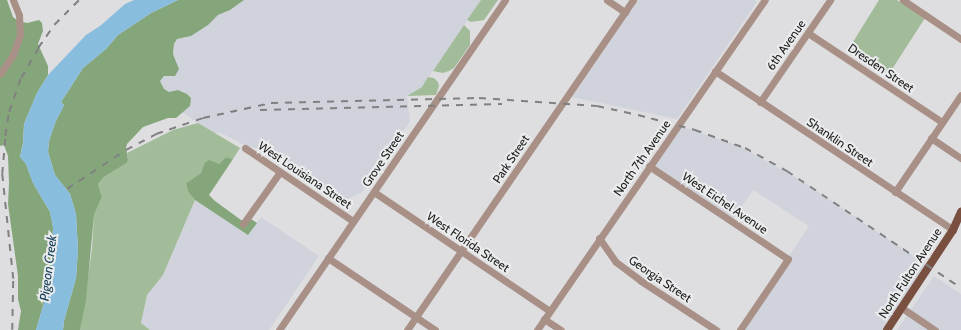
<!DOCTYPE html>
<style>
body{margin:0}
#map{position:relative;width:961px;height:330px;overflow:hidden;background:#dedee0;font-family:Cabin,sans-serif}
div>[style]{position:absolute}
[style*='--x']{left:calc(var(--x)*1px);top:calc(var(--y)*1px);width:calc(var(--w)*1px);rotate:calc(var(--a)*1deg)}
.built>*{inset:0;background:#d0d3db}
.green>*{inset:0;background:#a2bc9a}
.forest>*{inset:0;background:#84a67a}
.water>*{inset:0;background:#88bdde}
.minor>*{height:7px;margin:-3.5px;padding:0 3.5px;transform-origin:3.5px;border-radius:3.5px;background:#a99087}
.major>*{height:8px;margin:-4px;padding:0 4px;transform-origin:4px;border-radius:4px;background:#794f40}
.rail>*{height:1.5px;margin-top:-0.75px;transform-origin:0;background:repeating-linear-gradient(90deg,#808081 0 7px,transparent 0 14px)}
span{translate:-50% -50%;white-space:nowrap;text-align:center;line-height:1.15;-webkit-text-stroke:4px #ebeced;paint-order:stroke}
.street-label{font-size:12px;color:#212121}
.water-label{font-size:13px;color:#19425a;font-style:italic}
</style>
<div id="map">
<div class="built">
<i style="clip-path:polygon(244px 0,481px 0,422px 87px,407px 96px,410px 121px,362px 192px,348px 199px,331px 193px,266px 150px,244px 145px,223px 134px,212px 132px,198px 123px,182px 112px,190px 106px,191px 98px,187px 94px,178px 90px,169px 92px,164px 89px,160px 81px,177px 61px,173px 54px,174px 44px,177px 39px,191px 36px,208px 25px,218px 15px,230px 10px)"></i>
<i style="clip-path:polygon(638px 0,754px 0,757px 2px,677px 119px,572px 97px)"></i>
<i style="clip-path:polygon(678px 125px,739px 146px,799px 179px,930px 267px,887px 330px,740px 330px,809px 226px,753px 190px,732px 221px,649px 166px)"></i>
<i style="clip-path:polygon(195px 200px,248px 235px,261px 217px,319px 256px,269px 330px,150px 330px,141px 323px,147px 294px,163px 275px)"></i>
<i style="clip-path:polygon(934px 276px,961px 294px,961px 330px,897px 330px)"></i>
</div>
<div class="green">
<i style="clip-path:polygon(481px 0,498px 0,484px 20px,471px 22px,467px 20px)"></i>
<i style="clip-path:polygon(879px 0,897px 0,925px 18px,887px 77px,848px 50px)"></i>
<i style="clip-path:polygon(464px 25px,470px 31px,470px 45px,454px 68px,449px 71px,443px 73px,433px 71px)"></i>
<i style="clip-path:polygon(428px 77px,434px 78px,438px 82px,439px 86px,436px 95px,407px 96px,422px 87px)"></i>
<i style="clip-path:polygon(198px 123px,240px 148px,233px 159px,226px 157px,219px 164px,204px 164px,201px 173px,186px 183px,188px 192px,195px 200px,163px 275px,147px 295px,141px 323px,150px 330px,80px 330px,92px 249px,94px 215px,102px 197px,98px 184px,104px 177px,127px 163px,128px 160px,127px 153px,173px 130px)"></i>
</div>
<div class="forest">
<i style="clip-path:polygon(0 0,7px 0,13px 17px,18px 21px,27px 23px,39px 20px,42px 23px,43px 31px,38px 44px,48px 66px,48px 75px,37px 93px,24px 124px,23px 143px,20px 157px,26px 164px,33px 183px,50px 212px,53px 227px,52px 271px,48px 289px,36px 330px,18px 330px,21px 311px,18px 299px,18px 276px,8px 204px,9px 183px,8px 156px,4px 145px,0 146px)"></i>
<i style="clip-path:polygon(178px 0,244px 0,230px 10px,218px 15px,208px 25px,191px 36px,177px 39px,174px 44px,173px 54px,179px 69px,175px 76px,164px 76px,160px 81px,164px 89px,169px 92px,178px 90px,187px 94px,191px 98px,190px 106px,176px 118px,168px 118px,143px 127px,127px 144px,126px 148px,128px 160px,127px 163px,104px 177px,98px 184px,102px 197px,94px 215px,86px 300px,80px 330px,63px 330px,64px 321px,76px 278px,78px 250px,76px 214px,70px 194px,55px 175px,48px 152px,49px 141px,55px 123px,64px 105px,61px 102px,83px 68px,106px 49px,118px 35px,151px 13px)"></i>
<i style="clip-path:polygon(226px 157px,233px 159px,209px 195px,215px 201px,241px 220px,247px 221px,251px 219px,257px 223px,248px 235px,195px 200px,188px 192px,186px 183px,201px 173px,204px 164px,209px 160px,219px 164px)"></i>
</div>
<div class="water">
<i style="clip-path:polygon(134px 0,178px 0,151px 13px,118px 35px,106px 49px,83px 68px,61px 102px,64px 105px,55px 123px,49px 141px,48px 152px,55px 175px,70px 194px,76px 214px,78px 250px,76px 278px,64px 321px,63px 330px,36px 330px,48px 289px,52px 271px,53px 227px,50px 212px,33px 183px,26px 164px,20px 157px,23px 144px,24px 124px,37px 93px,48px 75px,86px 35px,100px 26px,125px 4px)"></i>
</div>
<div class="minor">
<i style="--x:607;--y:0;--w:22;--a:34"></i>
<i style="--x:903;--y:0;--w:70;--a:33.9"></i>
<i style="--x:808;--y:33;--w:161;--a:33.6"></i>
<i style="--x:715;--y:71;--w:286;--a:33.7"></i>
<i style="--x:0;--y:74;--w:23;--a:-56"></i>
<i style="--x:13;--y:55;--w:21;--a:-71"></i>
<i style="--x:20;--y:35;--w:20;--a:-93"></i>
<i style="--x:19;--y:15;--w:16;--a:-112"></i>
<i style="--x:760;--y:102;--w:124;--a:-55.5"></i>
<i style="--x:931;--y:138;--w:36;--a:34"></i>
<i style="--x:245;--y:148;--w:130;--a:34.1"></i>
<i style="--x:649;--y:166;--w:167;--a:33.8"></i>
<i style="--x:788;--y:259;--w:86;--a:124.1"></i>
<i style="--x:374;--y:192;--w:212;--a:34.1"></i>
<i style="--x:895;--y:192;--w:117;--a:-55.8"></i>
<i style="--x:243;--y:224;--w:64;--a:-54.6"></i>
<i style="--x:599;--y:238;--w:29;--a:55"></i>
<i style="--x:616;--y:262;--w:31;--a:37"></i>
<i style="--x:641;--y:281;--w:90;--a:33.2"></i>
<i style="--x:328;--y:258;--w:129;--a:33.9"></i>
<i style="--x:902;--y:308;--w:40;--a:34"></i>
<i style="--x:544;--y:319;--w:20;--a:33"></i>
<i style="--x:279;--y:330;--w:400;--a:-55.6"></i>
<i style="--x:407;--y:330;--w:400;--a:-55.6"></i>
<i style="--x:537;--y:330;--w:401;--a:-55.4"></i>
</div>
<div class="major">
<i style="--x:887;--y:330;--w:120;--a:-56.6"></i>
<i style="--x:953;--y:230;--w:20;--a:-66"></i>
</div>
<div class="rail">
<i style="--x:260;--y:110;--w:242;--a:-1.4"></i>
<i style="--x:67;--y:189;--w:71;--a:-33.5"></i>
<i style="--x:126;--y:150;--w:34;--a:-28"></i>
<i style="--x:156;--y:134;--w:50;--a:-18.8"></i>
<i style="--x:203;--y:118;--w:70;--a:-12.4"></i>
<i style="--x:271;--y:103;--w:208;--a:-1.4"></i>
<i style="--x:479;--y:98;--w:118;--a:3.9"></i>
<i style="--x:597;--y:106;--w:42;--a:12.4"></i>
<i style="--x:638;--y:115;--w:59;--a:14.7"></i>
<i style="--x:695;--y:130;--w:53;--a:19.8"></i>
<i style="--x:745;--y:148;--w:48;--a:28.7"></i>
<i style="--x:787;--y:171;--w:210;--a:33.9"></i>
<i style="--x:12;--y:330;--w:51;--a:-88.9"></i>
<i style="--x:13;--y:279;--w:106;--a:-96"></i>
<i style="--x:2;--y:174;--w:38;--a:-85"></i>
<i style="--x:5;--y:136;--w:24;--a:-81"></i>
<i style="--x:9;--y:112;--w:36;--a:-71"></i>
<i style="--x:21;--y:78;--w:34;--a:-60"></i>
<i style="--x:38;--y:48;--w:28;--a:-55"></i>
<i style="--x:54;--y:25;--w:35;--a:-45"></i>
</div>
<div class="street-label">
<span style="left:786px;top:45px;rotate:-55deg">6th Avenue</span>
<span style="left:881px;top:68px;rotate:34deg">Dresden Street</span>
<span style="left:840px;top:142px;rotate:34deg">Shanklin Street</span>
<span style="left:642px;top:158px;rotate:-55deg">North 7th Avenue</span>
<span style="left:383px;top:159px;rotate:-56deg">Grove Street</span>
<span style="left:511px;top:159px;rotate:-56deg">Park Street</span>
<span style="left:305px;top:175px;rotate:34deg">West Louisiana Street</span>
<span style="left:725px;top:203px;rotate:34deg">West Eichel Avenue</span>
<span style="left:468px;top:242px;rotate:34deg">West Florida Street</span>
<span style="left:910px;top:273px;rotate:-57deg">North Fulton Avenue</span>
<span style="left:660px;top:279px;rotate:34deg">Georgia Street</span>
</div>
<div class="water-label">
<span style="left:48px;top:268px;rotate:-83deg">Pigeon Creek</span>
</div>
</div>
